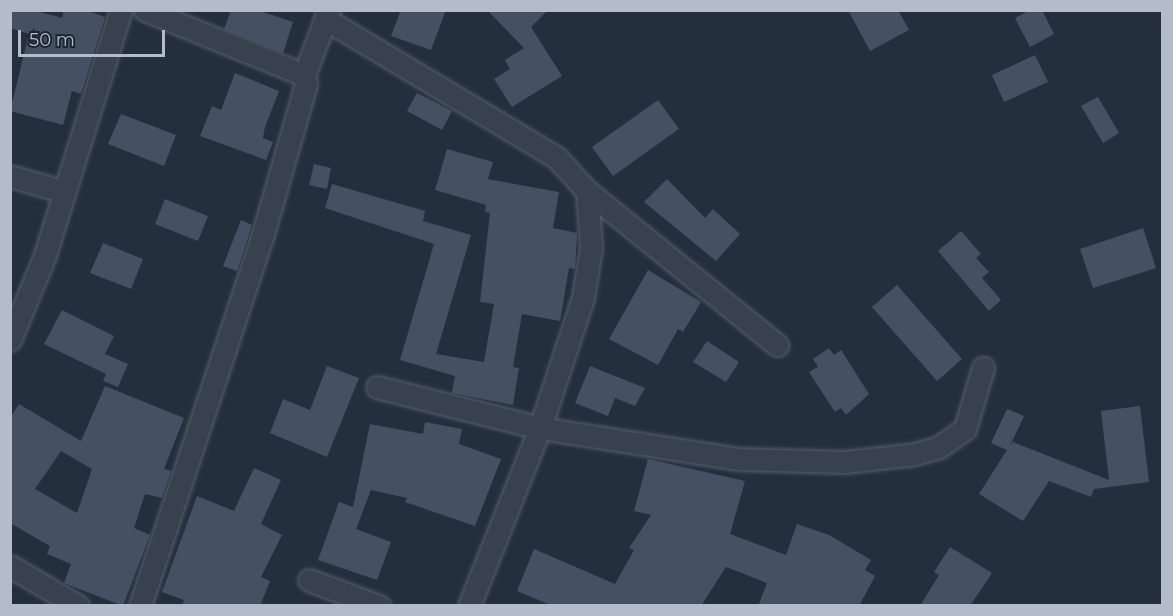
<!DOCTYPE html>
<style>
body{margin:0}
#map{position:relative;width:1173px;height:616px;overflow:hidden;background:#242f3e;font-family:Montserrat,sans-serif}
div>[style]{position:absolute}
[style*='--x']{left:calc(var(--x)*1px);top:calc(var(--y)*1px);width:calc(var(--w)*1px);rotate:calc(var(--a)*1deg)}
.building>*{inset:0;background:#455162}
.roads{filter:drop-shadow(0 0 2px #565f6c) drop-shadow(0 0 2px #565f6c)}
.minor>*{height:21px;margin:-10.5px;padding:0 10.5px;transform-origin:10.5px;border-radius:10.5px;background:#38414e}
span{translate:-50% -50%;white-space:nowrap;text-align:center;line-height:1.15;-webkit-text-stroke:4.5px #1d2633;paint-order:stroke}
.frame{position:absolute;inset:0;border:12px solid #b4bcc9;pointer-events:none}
.scale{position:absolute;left:18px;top:30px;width:147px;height:27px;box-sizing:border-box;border:3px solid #b4bcc9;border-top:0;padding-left:8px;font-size:18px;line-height:21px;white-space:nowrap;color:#b4bcc9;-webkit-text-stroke:4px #1d2633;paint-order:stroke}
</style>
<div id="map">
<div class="building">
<i style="clip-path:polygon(10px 10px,32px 10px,62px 18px,64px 10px,85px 10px,105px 17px,81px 94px,72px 91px,63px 125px,10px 111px,29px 34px,10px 28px)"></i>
<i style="clip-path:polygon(231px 10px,257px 10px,293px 22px,283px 53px,224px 29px)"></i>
<i style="clip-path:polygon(401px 10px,446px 10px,431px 50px,391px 36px)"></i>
<i style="clip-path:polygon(487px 10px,548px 10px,531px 27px,562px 76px,512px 107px,494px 79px,510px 69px,505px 60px,524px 48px)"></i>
<i style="clip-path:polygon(848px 10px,898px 10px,909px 30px,870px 51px)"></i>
<i style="clip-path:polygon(1030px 10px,1042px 10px,1054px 34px,1030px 47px,1015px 18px)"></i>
<i style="clip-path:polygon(1035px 55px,1048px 82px,1004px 102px,992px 75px)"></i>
<i style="clip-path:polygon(235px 73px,279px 91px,265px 127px,263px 138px,273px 142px,266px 160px,200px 136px,212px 106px,221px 110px)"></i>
<i style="clip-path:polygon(417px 93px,452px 111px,442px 130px,407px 111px)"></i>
<i style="clip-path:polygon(1098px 97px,1119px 133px,1103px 143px,1081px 106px)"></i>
<i style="clip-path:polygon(658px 100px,679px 129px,613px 176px,592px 147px)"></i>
<i style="clip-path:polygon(121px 114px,176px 135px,164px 166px,108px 144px)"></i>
<i style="clip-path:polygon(447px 149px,493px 162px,488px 179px,559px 192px,553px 228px,577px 233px,575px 269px,569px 268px,560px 321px,522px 314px,513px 367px,519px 368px,513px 405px,452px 393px,455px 376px,400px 360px,434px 244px,325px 208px,332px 184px,425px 211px,423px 221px,471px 235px,436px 354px,484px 362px,494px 304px,480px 302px,490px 213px,485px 212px,486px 205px,435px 190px)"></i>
<i style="clip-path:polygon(314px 164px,331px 168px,327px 189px,309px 185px)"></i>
<i style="clip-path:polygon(667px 179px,705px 218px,713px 209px,740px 234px,716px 261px,644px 202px)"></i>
<i style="clip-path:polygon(165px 199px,208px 216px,198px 241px,155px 224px)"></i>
<i style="clip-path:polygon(241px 220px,252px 225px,237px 271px,223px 266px)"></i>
<i style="clip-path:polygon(1143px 228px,1156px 268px,1093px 288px,1080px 249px)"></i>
<i style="clip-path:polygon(961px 231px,981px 254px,976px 258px,989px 272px,982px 278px,1001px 300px,989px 311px,938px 251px)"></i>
<i style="clip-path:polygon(103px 243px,143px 259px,131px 289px,90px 273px)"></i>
<i style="clip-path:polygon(648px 270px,701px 302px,683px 332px,678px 329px,658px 365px,609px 339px)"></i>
<i style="clip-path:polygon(897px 285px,962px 359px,937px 381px,872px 307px)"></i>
<i style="clip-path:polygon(62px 310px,114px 336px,105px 354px,128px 364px,118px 387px,103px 381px,106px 374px,44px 344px)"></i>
<i style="clip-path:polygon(707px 341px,739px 362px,726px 382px,693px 362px)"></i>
<i style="clip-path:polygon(829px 348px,834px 355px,841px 350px,869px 394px,846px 415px,841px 408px,835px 412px,809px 372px,818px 367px,813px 359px)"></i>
<i style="clip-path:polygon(327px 366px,359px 378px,327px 457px,270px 433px,283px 399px,310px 410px)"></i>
<i style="clip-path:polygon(590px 366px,645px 388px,635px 406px,615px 398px,608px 416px,575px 403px)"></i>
<i style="clip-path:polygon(evenodd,105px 386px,184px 418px,164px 469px,171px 471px,162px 498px,145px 494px,134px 528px,150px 535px,123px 606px,64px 583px,71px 564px,47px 554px,50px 546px,10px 523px,10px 418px,19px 404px,81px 441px,105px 386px,61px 451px,92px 469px,77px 513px,35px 489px,61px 451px)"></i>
<i style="clip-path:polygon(1140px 406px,1149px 482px,1094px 489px,1091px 497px,1049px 481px,1023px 521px,979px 494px,1007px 450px,991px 443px,1007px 409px,1024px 416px,1010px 446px,1013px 442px,1109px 480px,1101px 411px)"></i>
<i style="clip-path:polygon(425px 422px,462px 429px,459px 444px,501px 459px,475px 526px,405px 502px,407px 498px,371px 490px,356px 529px,391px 542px,377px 580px,318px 560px,339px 502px,353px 507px,370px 424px,423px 434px)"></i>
<i style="clip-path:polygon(648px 459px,745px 481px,730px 534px,786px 555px,797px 524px,829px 535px,871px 560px,865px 570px,875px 576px,859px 606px,758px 606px,767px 583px,726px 567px,701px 606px,553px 606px,517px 591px,534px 549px,615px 584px,634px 550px,629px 548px,651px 515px,634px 511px)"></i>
<i style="clip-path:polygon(254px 468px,281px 480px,261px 524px,282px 535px,261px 577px,270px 581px,260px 606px,182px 606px,184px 600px,162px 592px,197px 496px,234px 511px)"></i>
<i style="clip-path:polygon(950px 547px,992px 573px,970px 606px,920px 606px,939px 575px,934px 572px)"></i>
</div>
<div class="roads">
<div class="minor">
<i style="--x:145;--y:10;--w:172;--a:22.2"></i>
<i style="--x:325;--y:19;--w:270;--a:30.9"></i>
<i style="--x:557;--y:158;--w:45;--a:47.7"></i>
<i style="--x:587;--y:191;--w:245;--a:39"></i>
<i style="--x:10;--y:176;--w:57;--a:16.2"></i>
<i style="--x:10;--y:340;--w:92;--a:-67.6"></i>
<i style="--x:45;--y:255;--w:257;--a:-72.8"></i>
<i style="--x:377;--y:387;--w:168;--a:14.1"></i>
<i style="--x:540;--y:428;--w:200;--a:8.9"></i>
<i style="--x:738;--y:459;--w:107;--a:1.6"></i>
<i style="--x:845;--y:462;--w:70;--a:-6.5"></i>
<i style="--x:915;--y:454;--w:25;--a:-16"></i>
<i style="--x:939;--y:447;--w:32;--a:-35"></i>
<i style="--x:965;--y:429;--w:64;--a:-73.6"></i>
<i style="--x:10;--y:566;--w:79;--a:30.5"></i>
<i style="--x:309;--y:580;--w:75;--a:20.4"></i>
<i style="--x:140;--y:606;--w:392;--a:-71.7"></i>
<i style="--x:263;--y:234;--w:156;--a:-74"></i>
<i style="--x:306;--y:84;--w:9;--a:-103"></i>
<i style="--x:304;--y:75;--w:70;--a:-69"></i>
<i style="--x:469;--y:606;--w:192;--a:-68.3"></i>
<i style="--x:540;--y:428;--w:137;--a:-71.7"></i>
<i style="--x:583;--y:298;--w:51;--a:-80.9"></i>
<i style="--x:591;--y:248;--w:57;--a:-94"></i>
</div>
</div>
<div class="frame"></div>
<div class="scale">50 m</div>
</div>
